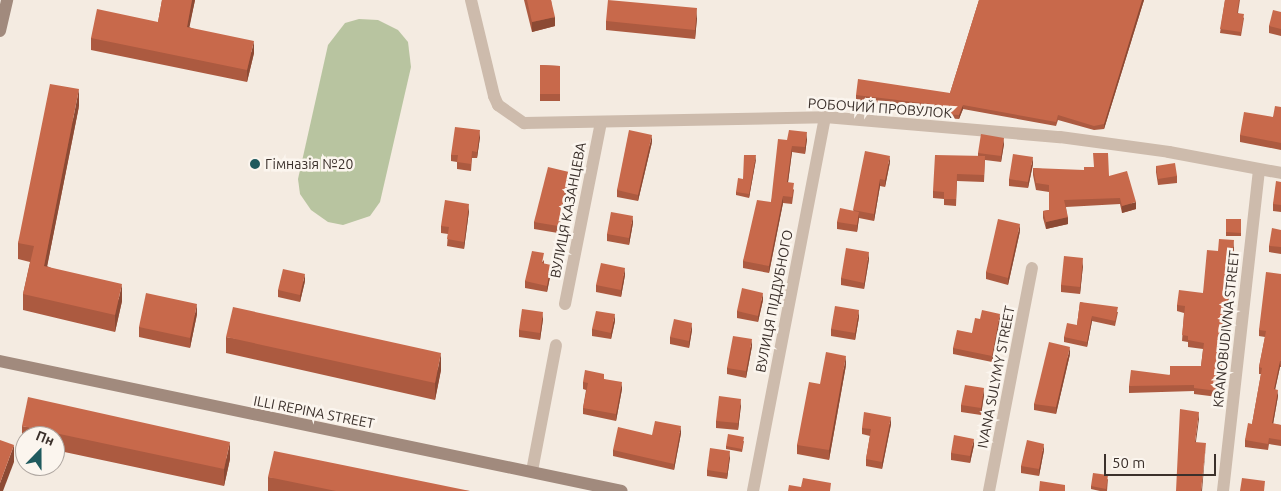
<!DOCTYPE html>
<meta charset="utf-8">
<style>
body{margin:0}
#map{position:relative;width:1281px;height:491px;overflow:hidden;background:#f4ebe1;font-family:Ubuntu,sans-serif}
div>[style]{position:absolute}
[style*='--x']{left:calc(var(--x)*1px);top:calc(var(--y)*1px);width:calc(var(--w)*1px);rotate:calc(var(--a)*1deg)}
.green>*{inset:0;background:#b8c4a0}
.street>*{height:12px;margin:-6px;padding:0 6px;transform-origin:6px;border-radius:6px;background:#cdbbac}
.secondary>*{height:12px;margin:-6px;padding:0 6px;transform-origin:6px;border-radius:6px;background:#a18a7d}
.wall>*{inset:0;background:#ac5a40}
.shaded-wall>*{inset:0;background:#8c4a34}
.building>*{inset:0;background:#c8694b}
.dots>*{width:14px;height:14px;translate:-50% -50%;box-sizing:border-box;border:2px solid #fbf5ee;border-radius:50%}
span{translate:-50% -50%;white-space:nowrap;text-align:center;line-height:1.15;-webkit-text-stroke:5px #fbf5ee;paint-order:stroke}
.street-label{font-size:14px;color:#3b302b}
.poi-label{font-size:14px;color:#3b302b}
.left{translate:0 -50%;text-align:left}
.north{position:absolute;left:15px;top:426px;width:50px;height:50px;box-sizing:border-box;background:#fbf5ee;border:1px solid #aea6a0;border-radius:50%;rotate:22deg;font-size:14px;font-weight:700;line-height:20px;text-align:center;color:#3b302b}
.north::after{content:'';display:block;margin:auto;width:18px;height:22px;background:#1f5a5e;clip-path:polygon(50% 0,100% 100%,50% 72%,0 100%)}
.scale{position:absolute;left:1104px;top:454px;width:112px;height:22px;box-sizing:border-box;border:2px solid #3b302b;border-top:0;padding-left:6px;font-size:15px;line-height:18px;white-space:nowrap;color:#3b302b;-webkit-text-stroke:4px #fbf5ee;paint-order:stroke}
</style>
<div id="map">
<div class="green">
<i style="clip-path:polygon(359px 19px,378px 20px,398px 30px,408px 42px,411px 67px,380px 202px,370px 216px,343px 225px,328px 222px,311px 210px,300px 194px,298px 179px,328px 45px,345px 23px)"></i>
</div>
<div class="street">
<i style="--x:471;--y:0;--w:99;--a:76.5"></i>
<i style="--x:494;--y:96;--w:10;--a:66"></i>
<i style="--x:498;--y:105;--w:32;--a:35"></i>
<i style="--x:524;--y:123;--w:301;--a:-1.1"></i>
<i style="--x:825;--y:117;--w:236;--a:4.9"></i>
<i style="--x:1060;--y:137;--w:110;--a:7.8"></i>
<i style="--x:1169;--y:152;--w:114;--a:10.6"></i>
<i style="--x:565;--y:304;--w:185;--a:-78.8"></i>
<i style="--x:532;--y:471;--w:128;--a:-79.2"></i>
<i style="--x:753;--y:491;--w:381;--a:-79.1"></i>
<i style="--x:989;--y:491;--w:227;--a:-79.1"></i>
<i style="--x:1223;--y:491;--w:323;--a:-83.6"></i>
</div>
<div class="secondary">
<i style="--x:0;--y:31;--w:32;--a:-77"></i>
<i style="--x:0;--y:361;--w:635;--a:11.81"></i>
</div>
<div class="wall">
<i style="clip-path:polygon(162px 0,195px 0,189px 27px,254px 53px,247px 82px,91px 50px,91px 38px,158px 22px)"></i>
<i style="clip-path:polygon(524px 0,551px 0,555px 26px,532px 32px)"></i>
<i style="clip-path:polygon(979px 0,1144px 0,1104px 129px,1094px 130px,1058px 120px,1056px 126px,963px 109px,959px 119px,945px 118px,946px 110px,856px 100px,856px 95px,950px 93px)"></i>
<i style="clip-path:polygon(1225px 0,1240px 0,1238px 13px,1244px 18px,1241px 36px,1220px 33px)"></i>
<i style="clip-path:polygon(1281px 12px,1281px 36px,1269px 33px,1269px 26px)"></i>
<i style="clip-path:polygon(697px 18px,695px 39px,606px 30px,606px 21px)"></i>
<i style="clip-path:polygon(540px 65px,560px 66px,560px 101px,540px 101px)"></i>
<i style="clip-path:polygon(79px 106px,47px 266px,122px 301px,115px 332px,23px 310px,23px 294px,30px 262px,18px 259px,18px 243px)"></i>
<i style="clip-path:polygon(1281px 107px,1281px 150px,1240px 142px,1240px 135px,1273px 117px)"></i>
<i style="clip-path:polygon(480px 137px,477px 158px,472px 158px,471px 171px,457px 169px,457px 162px,451px 161px,451px 155px)"></i>
<i style="clip-path:polygon(807px 139px,805px 154px,792px 152px,788px 183px,794px 190px,792px 204px,783px 203px,769px 273px,743px 268px,743px 261px,771px 202px,787px 140px)"></i>
<i style="clip-path:polygon(652px 142px,638px 201px,617px 197px,617px 190px)"></i>
<i style="clip-path:polygon(1004px 144px,1001px 162px,985px 160px,984px 182px,957px 181px,956px 206px,944px 205px,944px 199px,933px 198px,933px 191px,978px 156px,978px 153px)"></i>
<i style="clip-path:polygon(756px 159px,749px 198px,736px 195px,736px 192px)"></i>
<i style="clip-path:polygon(890px 162px,885px 187px,880px 186px,874px 221px,859px 218px,857px 232px,837px 229px,837px 222px,853px 211px)"></i>
<i style="clip-path:polygon(1033px 164px,1028px 188px,1009px 186px,1009px 179px)"></i>
<i style="clip-path:polygon(1156px 166px,1177px 176px,1177px 183px,1158px 185px,1156px 172px)"></i>
<i style="clip-path:polygon(1033px 168px,1109px 176px,1136px 209px,1122px 213px,1120px 204px,1066px 207px,1068px 224px,1046px 229px,1043px 218px,1043px 211px,1049px 210px,1049px 192px,1036px 190px,1033px 175px)"></i>
<i style="clip-path:polygon(569px 178px,558px 233px,534px 229px,534px 222px)"></i>
<i style="clip-path:polygon(1281px 182px,1281px 212px,1273px 211px,1273px 204px)"></i>
<i style="clip-path:polygon(469px 211px,464px 249px,447px 246px,448px 234px,441px 233px,441px 226px)"></i>
<i style="clip-path:polygon(1226px 219px,1241px 219px,1241px 236px,1226px 236px)"></i>
<i style="clip-path:polygon(633px 223px,629px 245px,607px 241px,607px 234px)"></i>
<i style="clip-path:polygon(1281px 230px,1281px 254px,1269px 252px,1269px 246px)"></i>
<i style="clip-path:polygon(1020px 231px,1008px 285px,986px 279px,986px 272px)"></i>
<i style="clip-path:polygon(1234px 247px,1218px 397px,1194px 394px,1194px 391px,1129px 393px,1129px 386px,1201px 366px,1203px 349px,1188px 347px,1188px 342px,1182px 341px,1184px 313px,1177px 311px,1177px 305px,1203px 293px,1218px 251px)"></i>
<i style="clip-path:polygon(869px 259px,864px 289px,841px 285px,841px 278px)"></i>
<i style="clip-path:polygon(544px 260px,544px 264px,551px 272px,547px 292px,525px 288px,525px 281px)"></i>
<i style="clip-path:polygon(1083px 265px,1080px 294px,1061px 292px,1061px 285px)"></i>
<i style="clip-path:polygon(1281px 274px,1281px 367px,1280px 367px,1275px 389px,1278px 396px,1273px 424px,1281px 425px,1281px 446px,1269px 444px,1268px 450px,1245px 447px,1245px 440px,1252px 424px,1261px 374px,1259px 374px,1259px 367px,1265px 337px,1259px 336px,1259px 330px)"></i>
<i style="clip-path:polygon(625px 275px,621px 297px,596px 292px,596px 285px)"></i>
<i style="clip-path:polygon(305px 281px,300px 302px,278px 297px,278px 290px)"></i>
<i style="clip-path:polygon(763px 300px,758px 322px,737px 318px,737px 311px)"></i>
<i style="clip-path:polygon(1080px 302px,1118px 312px,1115px 326px,1092px 321px,1087px 347px,1064px 342px,1064px 337px,1077px 325px)"></i>
<i style="clip-path:polygon(197px 314px,190px 348px,139px 337px,139px 327px)"></i>
<i style="clip-path:polygon(859px 317px,855px 340px,831px 336px,831px 329px)"></i>
<i style="clip-path:polygon(543px 319px,540px 340px,519px 337px,519px 330px)"></i>
<i style="clip-path:polygon(980px 319px,1000px 321px,992px 362px,953px 354px,953px 348px,972px 333px)"></i>
<i style="clip-path:polygon(615px 321px,611px 339px,592px 336px,592px 329px)"></i>
<i style="clip-path:polygon(692px 330px,689px 348px,670px 344px,670px 337px)"></i>
<i style="clip-path:polygon(226px 337px,441px 370px,435px 400px,226px 353px)"></i>
<i style="clip-path:polygon(752px 346px,746px 378px,727px 374px,727px 368px)"></i>
<i style="clip-path:polygon(1070px 354px,1056px 414px,1034px 410px,1034px 404px)"></i>
<i style="clip-path:polygon(846px 365px,829px 460px,797px 454px,797px 445px)"></i>
<i style="clip-path:polygon(604px 379px,622px 389px,616px 421px,583px 414px,583px 408px,586px 390px,583px 389px,583px 382px)"></i>
<i style="clip-path:polygon(984px 395px,981px 415px,961px 412px,961px 405px)"></i>
<i style="clip-path:polygon(741px 405px,738px 430px,716px 428px,716px 421px)"></i>
<i style="clip-path:polygon(891px 424px,882px 469px,866px 466px,866px 459px,870px 436px,862px 434px,862px 428px)"></i>
<i style="clip-path:polygon(22px 426px,230px 459px,224px 486px,55px 450px,55px 436px,25px 436px,25px 443px,22px 442px)"></i>
<i style="clip-path:polygon(681px 433px,674px 470px,613px 456px,613px 450px,652px 435px)"></i>
<i style="clip-path:polygon(744px 441px,742px 452px,726px 449px,726px 446px)"></i>
<i style="clip-path:polygon(974px 445px,970px 463px,951px 460px,951px 453px)"></i>
<i style="clip-path:polygon(1044px 450px,1039px 476px,1021px 473px,1021px 466px)"></i>
<i style="clip-path:polygon(730px 457px,727px 479px,707px 476px,707px 470px)"></i>
<i style="clip-path:polygon(268px 477px,470px 491px,268px 491px)"></i>
<i style="clip-path:polygon(1108px 479px,1107px 491px,1100px 491px,1091px 489px,1091px 486px)"></i>
</div>
<div class="shaded-wall">
<i style="clip-path:polygon(192px 0,195px 0,187px 39px,187px 27px)"></i>
<i style="clip-path:polygon(1142px 0,1144px 0,1104px 129px,1104px 124px)"></i>
<i style="clip-path:polygon(697px 8px,697px 18px,695px 39px,695px 30px)"></i>
<i style="clip-path:polygon(555px 17px,555px 26px,532px 32px,532px 22px)"></i>
<i style="clip-path:polygon(254px 41px,254px 53px,247px 82px,247px 70px)"></i>
<i style="clip-path:polygon(79px 89px,79px 106px,44px 282px,44px 266px)"></i>
<i style="clip-path:polygon(963px 105px,963px 109px,959px 119px,959px 115px)"></i>
<i style="clip-path:polygon(480px 130px,480px 137px,477px 158px,477px 152px)"></i>
<i style="clip-path:polygon(807px 132px,807px 139px,805px 154px,805px 147px)"></i>
<i style="clip-path:polygon(652px 135px,652px 142px,638px 201px,638px 195px)"></i>
<i style="clip-path:polygon(1004px 138px,1004px 144px,1001px 162px,1001px 156px)"></i>
<i style="clip-path:polygon(792px 146px,792px 152px,787px 189px,787px 182px)"></i>
<i style="clip-path:polygon(756px 155px,756px 159px,749px 198px,749px 194px)"></i>
<i style="clip-path:polygon(890px 156px,890px 162px,885px 187px,885px 180px)"></i>
<i style="clip-path:polygon(1033px 157px,1033px 164px,1028px 188px,1028px 182px)"></i>
<i style="clip-path:polygon(569px 172px,569px 178px,558px 233px,558px 226px)"></i>
<i style="clip-path:polygon(880px 179px,880px 186px,874px 221px,874px 214px)"></i>
<i style="clip-path:polygon(783px 196px,783px 203px,769px 273px,769px 266px)"></i>
<i style="clip-path:polygon(1136px 202px,1136px 209px,1122px 213px,1122px 206px)"></i>
<i style="clip-path:polygon(469px 204px,469px 211px,464px 249px,464px 242px)"></i>
<i style="clip-path:polygon(859px 212px,859px 218px,857px 232px,857px 225px)"></i>
<i style="clip-path:polygon(633px 216px,633px 223px,629px 245px,629px 238px)"></i>
<i style="clip-path:polygon(1068px 217px,1068px 224px,1046px 229px,1046px 222px)"></i>
<i style="clip-path:polygon(1020px 224px,1020px 231px,1008px 285px,1008px 278px)"></i>
<i style="clip-path:polygon(1234px 240px,1234px 247px,1218px 397px,1218px 391px)"></i>
<i style="clip-path:polygon(869px 252px,869px 259px,864px 289px,864px 283px)"></i>
<i style="clip-path:polygon(1083px 258px,1083px 265px,1080px 294px,1080px 287px)"></i>
<i style="clip-path:polygon(551px 265px,551px 272px,547px 292px,547px 286px)"></i>
<i style="clip-path:polygon(625px 268px,625px 275px,621px 297px,621px 290px)"></i>
<i style="clip-path:polygon(305px 274px,305px 281px,300px 302px,300px 295px)"></i>
<i style="clip-path:polygon(122px 284px,122px 301px,115px 332px,115px 315px)"></i>
<i style="clip-path:polygon(763px 293px,763px 300px,758px 322px,758px 316px)"></i>
<i style="clip-path:polygon(197px 304px,197px 314px,190px 348px,190px 338px)"></i>
<i style="clip-path:polygon(859px 310px,859px 317px,855px 340px,855px 333px)"></i>
<i style="clip-path:polygon(543px 312px,543px 319px,540px 340px,540px 333px)"></i>
<i style="clip-path:polygon(615px 314px,615px 321px,611px 339px,611px 333px)"></i>
<i style="clip-path:polygon(1000px 314px,1000px 321px,992px 362px,992px 356px)"></i>
<i style="clip-path:polygon(1092px 316px,1092px 321px,1087px 347px,1087px 342px)"></i>
<i style="clip-path:polygon(692px 323px,692px 330px,689px 348px,689px 341px)"></i>
<i style="clip-path:polygon(752px 339px,752px 346px,746px 378px,746px 371px)"></i>
<i style="clip-path:polygon(1070px 347px,1070px 354px,1056px 414px,1056px 407px)"></i>
<i style="clip-path:polygon(441px 353px,441px 370px,435px 400px,435px 383px)"></i>
<i style="clip-path:polygon(846px 356px,846px 365px,829px 460px,829px 450px)"></i>
<i style="clip-path:polygon(1280px 361px,1280px 367px,1274px 395px,1274px 389px)"></i>
<i style="clip-path:polygon(622px 382px,622px 389px,616px 421px,616px 414px)"></i>
<i style="clip-path:polygon(984px 388px,984px 395px,981px 415px,981px 408px)"></i>
<i style="clip-path:polygon(1278px 390px,1278px 396px,1272px 430px,1272px 423px)"></i>
<i style="clip-path:polygon(741px 399px,741px 405px,738px 430px,738px 423px)"></i>
<i style="clip-path:polygon(1199px 412px,1199px 419px,1195px 449px,1195px 442px)"></i>
<i style="clip-path:polygon(891px 417px,891px 424px,882px 469px,882px 462px)"></i>
<i style="clip-path:polygon(681px 426px,681px 433px,674px 470px,674px 464px)"></i>
<i style="clip-path:polygon(974px 439px,974px 445px,970px 463px,970px 456px)"></i>
<i style="clip-path:polygon(230px 442px,230px 459px,224px 486px,224px 469px)"></i>
<i style="clip-path:polygon(1206px 443px,1202px 491px,1201px 491px)"></i>
<i style="clip-path:polygon(1044px 444px,1044px 450px,1039px 476px,1039px 469px)"></i>
<i style="clip-path:polygon(14px 445px,14px 462px,3px 491px,0 491px,0 483px)"></i>
<i style="clip-path:polygon(730px 451px,730px 457px,727px 479px,727px 473px)"></i>
</div>
<div class="building">
<i style="clip-path:polygon(162px 0,192px 0,187px 27px,254px 41px,247px 70px,91px 38px,97px 9px,158px 22px)"></i>
<i style="clip-path:polygon(527px 0,551px 0,555px 17px,532px 22px)"></i>
<i style="clip-path:polygon(608px 0,697px 8px,695px 30px,606px 21px)"></i>
<i style="clip-path:polygon(979px 0,1142px 0,1104px 124px,1094px 126px,1058px 115px,1056px 122px,963px 105px,959px 115px,945px 114px,947px 106px,856px 95px,858px 79px,950px 93px)"></i>
<i style="clip-path:polygon(1225px 0,1239px 0,1237px 13px,1244px 14px,1241px 32px,1220px 29px)"></i>
<i style="clip-path:polygon(1273px 10px,1281px 12px,1281px 29px,1269px 26px)"></i>
<i style="clip-path:polygon(540px 65px,560px 66px,560px 94px,540px 94px)"></i>
<i style="clip-path:polygon(50px 84px,79px 89px,44px 266px,122px 284px,115px 315px,23px 294px,34px 246px,18px 243px)"></i>
<i style="clip-path:polygon(1275px 106px,1281px 107px,1281px 143px,1240px 135px,1244px 112px,1273px 117px)"></i>
<i style="clip-path:polygon(455px 127px,480px 130px,477px 152px,472px 151px,471px 164px,457px 162px,458px 155px,451px 155px)"></i>
<i style="clip-path:polygon(629px 130px,652px 135px,638px 195px,617px 190px)"></i>
<i style="clip-path:polygon(789px 130px,807px 132px,805px 147px,792px 146px,787px 182px,794px 183px,792px 197px,783px 196px,769px 266px,743px 261px,757px 200px,771px 202px,778px 139px,787px 140px)"></i>
<i style="clip-path:polygon(981px 134px,1004px 138px,1001px 156px,978px 153px)"></i>
<i style="clip-path:polygon(865px 151px,890px 156px,885px 180px,880px 179px,874px 214px,853px 210px)"></i>
<i style="clip-path:polygon(1093px 153px,1108px 153px,1109px 176px,1127px 171px,1136px 202px,1122px 206px,1120px 198px,1064px 200px,1068px 217px,1046px 222px,1043px 211px,1049px 210px,1049px 185px,1036px 183px,1033px 168px,1084px 170px,1084px 167px,1094px 167px)"></i>
<i style="clip-path:polygon(1013px 154px,1033px 157px,1028px 182px,1009px 179px)"></i>
<i style="clip-path:polygon(744px 155px,756px 155px,749px 194px,736px 192px,738px 178px,743px 179px)"></i>
<i style="clip-path:polygon(935px 155px,985px 156px,984px 175px,957px 174px,956px 199px,944px 199px,944px 192px,933px 191px)"></i>
<i style="clip-path:polygon(1175px 163px,1177px 176px,1158px 179px,1156px 166px)"></i>
<i style="clip-path:polygon(548px 167px,569px 172px,558px 226px,534px 222px)"></i>
<i style="clip-path:polygon(1276px 181px,1281px 182px,1281px 205px,1273px 204px)"></i>
<i style="clip-path:polygon(445px 200px,469px 204px,464px 242px,447px 239px,449px 227px,441px 226px)"></i>
<i style="clip-path:polygon(840px 208px,859px 212px,857px 225px,837px 222px)"></i>
<i style="clip-path:polygon(611px 212px,633px 216px,629px 238px,607px 234px)"></i>
<i style="clip-path:polygon(998px 219px,1020px 224px,1008px 278px,986px 272px)"></i>
<i style="clip-path:polygon(1226px 219px,1241px 219px,1241px 233px,1226px 232px)"></i>
<i style="clip-path:polygon(1272px 228px,1281px 230px,1281px 247px,1269px 246px)"></i>
<i style="clip-path:polygon(1219px 239px,1234px 240px,1218px 391px,1194px 388px,1194px 385px,1129px 386px,1131px 370px,1170px 375px,1170px 366px,1201px 366px,1204px 343px,1188px 340px,1188px 336px,1182px 335px,1185px 306px,1177px 305px,1179px 290px,1203px 293px,1207px 250px,1218px 251px)"></i>
<i style="clip-path:polygon(846px 248px,869px 252px,864px 283px,841px 278px)"></i>
<i style="clip-path:polygon(532px 251px,544px 253px,542px 263px,551px 265px,547px 286px,525px 281px)"></i>
<i style="clip-path:polygon(1064px 256px,1083px 258px,1080px 287px,1061px 285px)"></i>
<i style="clip-path:polygon(601px 263px,625px 268px,621px 290px,596px 285px)"></i>
<i style="clip-path:polygon(283px 269px,305px 274px,300px 295px,278px 290px)"></i>
<i style="clip-path:polygon(1266px 272px,1281px 274px,1281px 361px,1280px 361px,1274px 389px,1278px 390px,1272px 423px,1281px 425px,1281px 440px,1269px 438px,1268px 444px,1245px 440px,1248px 423px,1252px 424px,1262px 368px,1259px 367px,1266px 331px,1259px 330px)"></i>
<i style="clip-path:polygon(742px 288px,763px 293px,758px 316px,737px 311px)"></i>
<i style="clip-path:polygon(146px 293px,197px 304px,190px 338px,139px 327px)"></i>
<i style="clip-path:polygon(1080px 302px,1118px 307px,1115px 321px,1092px 316px,1087px 342px,1064px 337px,1067px 323px,1077px 325px)"></i>
<i style="clip-path:polygon(835px 306px,859px 310px,855px 333px,831px 329px)"></i>
<i style="clip-path:polygon(233px 307px,441px 353px,435px 383px,226px 337px)"></i>
<i style="clip-path:polygon(522px 309px,543px 312px,540px 333px,519px 330px)"></i>
<i style="clip-path:polygon(982px 310px,1000px 314px,992px 356px,953px 348px,957px 330px,972px 333px,975px 318px,980px 319px)"></i>
<i style="clip-path:polygon(596px 311px,615px 314px,611px 333px,592px 329px)"></i>
<i style="clip-path:polygon(674px 319px,692px 323px,689px 341px,670px 337px)"></i>
<i style="clip-path:polygon(733px 336px,752px 339px,746px 371px,727px 368px)"></i>
<i style="clip-path:polygon(1049px 342px,1070px 347px,1056px 407px,1034px 404px)"></i>
<i style="clip-path:polygon(826px 352px,846px 356px,829px 450px,797px 445px,809px 382px,820px 384px)"></i>
<i style="clip-path:polygon(585px 370px,604px 374px,604px 379px,622px 382px,616px 414px,583px 408px,588px 383px,583px 382px)"></i>
<i style="clip-path:polygon(965px 385px,984px 388px,981px 408px,961px 405px)"></i>
<i style="clip-path:polygon(719px 396px,741px 399px,738px 423px,716px 421px)"></i>
<i style="clip-path:polygon(28px 397px,230px 442px,224px 469px,22px 426px)"></i>
<i style="clip-path:polygon(1180px 409px,1199px 412px,1195px 442px,1206px 443px,1201px 491px,1176px 491px)"></i>
<i style="clip-path:polygon(864px 412px,891px 417px,882px 462px,866px 459px,871px 429px,862px 428px)"></i>
<i style="clip-path:polygon(655px 421px,681px 426px,674px 464px,613px 450px,618px 427px,652px 435px)"></i>
<i style="clip-path:polygon(728px 434px,744px 437px,742px 449px,726px 446px)"></i>
<i style="clip-path:polygon(954px 435px,974px 439px,970px 456px,951px 453px)"></i>
<i style="clip-path:polygon(0 440px,14px 445px,0 483px)"></i>
<i style="clip-path:polygon(1027px 440px,1044px 444px,1039px 469px,1021px 466px)"></i>
<i style="clip-path:polygon(710px 448px,730px 451px,727px 473px,707px 470px)"></i>
<i style="clip-path:polygon(274px 451px,470px 491px,336px 491px,268px 477px)"></i>
<i style="clip-path:polygon(1093px 473px,1108px 475px,1106px 489px,1091px 486px)"></i>
<i style="clip-path:polygon(803px 478px,831px 483px,830px 491px,788px 491px,789px 485px,801px 487px)"></i>
<i style="clip-path:polygon(1242px 478px,1265px 481px,1264px 491px,1240px 491px)"></i>
<i style="clip-path:polygon(1040px 481px,1065px 485px,1065px 491px,1039px 491px)"></i>
</div>
<div class="dots">
<i style="left:255px;top:164px;background:#1f5a5e"></i>
</div>
<div class="street-label">
<span style="left:880px;top:108px;rotate:4deg">РОБОЧИЙ ПРОВУЛОК</span>
<span style="left:568px;top:210px;rotate:-79deg">ВУЛИЦЯ КАЗАНЦЕВА</span>
<span style="left:774px;top:301px;rotate:-79deg">ВУЛИЦЯ ПІДДУБНОГО</span>
<span style="left:1226px;top:329px;rotate:-84deg">KRANOBUDIVNA STREET</span>
<span style="left:996px;top:377px;rotate:-79deg">IVANA SULYMY STREET</span>
<span style="left:314px;top:412px;rotate:11deg">ILLI REPINA STREET</span>
</div>
<div class="poi-label">
<span class="left" style="left:265px;top:164px">Гімназія №20</span>
</div>
<div class="north">Пн</div>
<div class="scale">50 m</div>
</div>
